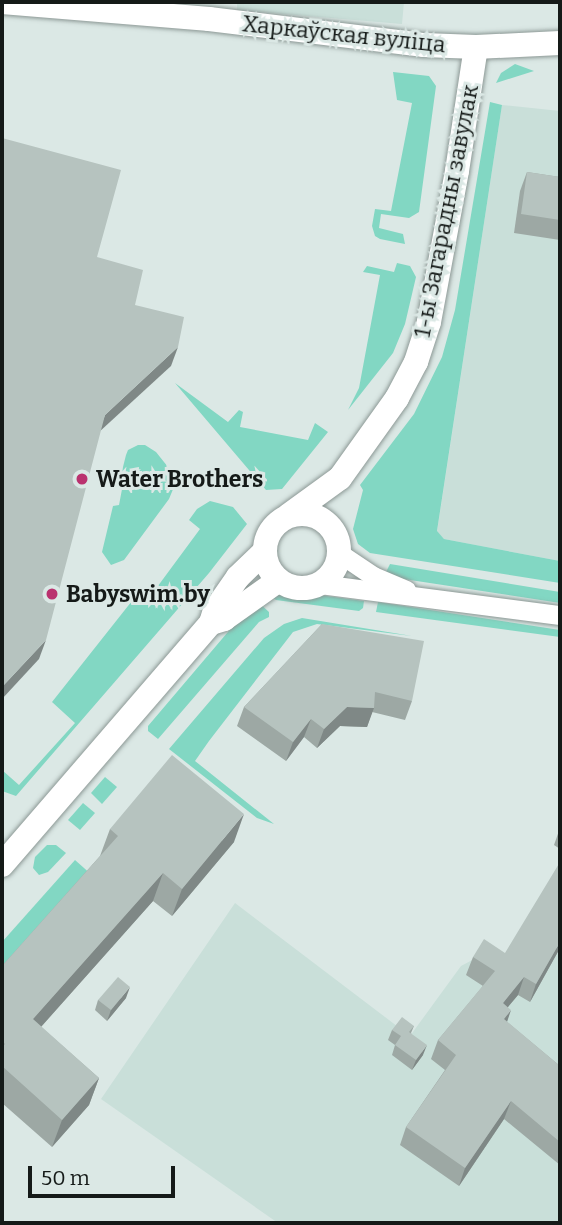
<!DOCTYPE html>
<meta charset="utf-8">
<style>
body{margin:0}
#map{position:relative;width:562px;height:1225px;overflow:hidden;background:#dbe8e5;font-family:Bitter,serif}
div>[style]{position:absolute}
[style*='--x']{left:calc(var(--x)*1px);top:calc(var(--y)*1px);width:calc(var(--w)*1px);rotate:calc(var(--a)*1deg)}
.built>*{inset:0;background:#c9dfd9}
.green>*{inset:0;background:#82d7c3}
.roads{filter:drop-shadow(0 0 2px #8c9895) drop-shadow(0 0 2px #8c9895)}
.minor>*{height:19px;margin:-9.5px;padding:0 9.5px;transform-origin:9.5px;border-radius:9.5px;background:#fff}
.major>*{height:24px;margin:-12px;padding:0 12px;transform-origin:12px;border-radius:12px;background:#fff}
.major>.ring{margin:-12px;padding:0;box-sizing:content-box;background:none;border:24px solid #fff;border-radius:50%}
.wall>*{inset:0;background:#9da8a4}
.shaded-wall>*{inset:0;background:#7f8886}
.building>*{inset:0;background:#b6c3bf}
.dots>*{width:19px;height:19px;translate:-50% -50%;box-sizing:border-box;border:4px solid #dbe8e5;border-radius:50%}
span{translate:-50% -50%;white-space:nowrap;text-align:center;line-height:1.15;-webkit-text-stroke:6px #dbe8e5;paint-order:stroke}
.street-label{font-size:23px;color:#151a18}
.poi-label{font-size:23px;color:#151a18;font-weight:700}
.left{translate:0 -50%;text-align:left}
.frame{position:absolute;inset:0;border:4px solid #151a18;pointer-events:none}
.scale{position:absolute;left:28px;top:1166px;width:147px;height:32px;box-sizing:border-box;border:4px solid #151a18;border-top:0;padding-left:9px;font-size:21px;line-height:24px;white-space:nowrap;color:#151a18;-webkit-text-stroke:5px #dbe8e5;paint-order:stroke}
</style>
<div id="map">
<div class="built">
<i style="clip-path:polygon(237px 2px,404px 2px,402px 24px,237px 10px)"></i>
<i style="clip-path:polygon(502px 105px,560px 111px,560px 561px,444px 539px,437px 532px)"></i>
<i style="clip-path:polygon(560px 869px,560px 1223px,278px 1223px,101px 1099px,235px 903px,410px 1036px,461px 966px,478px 957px,498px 971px)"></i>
</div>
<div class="green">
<i style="clip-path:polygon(515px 64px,534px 71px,496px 83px,501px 73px)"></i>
<i style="clip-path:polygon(393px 72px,429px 76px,436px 86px,419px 212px,409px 218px,381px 214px,379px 228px,403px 234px,405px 244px,380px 239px,375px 236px,372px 226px,375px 209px,391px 211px,412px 103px,397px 100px)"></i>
<i style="clip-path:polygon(490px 102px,502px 105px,437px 531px,444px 539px,560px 561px,560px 583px,370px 553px,358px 544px,353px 529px,363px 490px,360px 485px,414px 414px,442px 357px,455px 310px)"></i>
<i style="clip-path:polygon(397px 263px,410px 266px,416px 277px,405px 324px,393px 353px,348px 410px,359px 388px,380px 275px,363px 272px,367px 266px,394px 272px)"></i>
<i style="clip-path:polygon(175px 383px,228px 422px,239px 410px,243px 412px,240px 427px,308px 440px,315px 423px,328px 432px,282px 489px,266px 490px)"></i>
<i style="clip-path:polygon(138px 445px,145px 445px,156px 452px,176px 477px,176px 482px,169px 499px,124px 560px,111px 565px,102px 552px,113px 506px,119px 505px,123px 484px,119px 483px,126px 455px,128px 450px)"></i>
<i style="clip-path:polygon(210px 501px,233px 507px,247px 524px,209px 573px,16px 796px,2px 791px,2px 770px,19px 785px,75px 723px,52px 702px,143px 587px,152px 594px,200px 529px,189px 520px,197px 509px)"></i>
<i style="clip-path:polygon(390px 564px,560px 592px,560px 603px,384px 576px)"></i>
<i style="clip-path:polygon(289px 591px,364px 601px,363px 608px,359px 611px,276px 600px,270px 596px)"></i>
<i style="clip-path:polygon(258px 602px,269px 612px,269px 617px,259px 622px,158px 739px,148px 731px,148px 726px,250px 606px)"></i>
<i style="clip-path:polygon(378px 602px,560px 630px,560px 637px,376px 612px)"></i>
<i style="clip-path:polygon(302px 618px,412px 636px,317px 624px,293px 632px,209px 741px,195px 761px,274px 824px,257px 818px,169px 749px,264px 638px,284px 624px)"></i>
<i style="clip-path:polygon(105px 777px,117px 787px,102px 804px,91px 793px)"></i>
<i style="clip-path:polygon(83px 803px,95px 813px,80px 830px,68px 820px)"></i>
<i style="clip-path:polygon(47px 845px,56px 845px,66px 853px,48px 872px,39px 875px,33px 868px,35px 857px)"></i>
<i style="clip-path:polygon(75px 860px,93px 876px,2px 981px,2px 942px)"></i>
</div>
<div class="roads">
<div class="minor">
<i style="--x:339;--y:553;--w:41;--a:34.1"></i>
<i style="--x:373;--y:576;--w:36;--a:23"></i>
<i style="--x:320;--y:584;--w:242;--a:7.4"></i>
</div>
<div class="major">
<i style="--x:2;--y:2;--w:208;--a:4.7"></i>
<i style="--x:209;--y:19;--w:217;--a:6.9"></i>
<i style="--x:424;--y:45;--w:52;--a:2.2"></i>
<i style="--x:476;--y:47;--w:84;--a:-2.7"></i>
<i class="ring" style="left:265px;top:514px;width:50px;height:50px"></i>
<i style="--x:289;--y:515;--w:63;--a:-36"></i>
<i style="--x:340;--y:478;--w:98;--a:-54.5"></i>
<i style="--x:397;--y:398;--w:41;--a:-62.2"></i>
<i style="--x:416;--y:362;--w:42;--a:-72"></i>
<i style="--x:429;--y:322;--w:154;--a:-79.5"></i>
<i style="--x:457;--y:171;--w:125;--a:-81.3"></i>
<i style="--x:211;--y:623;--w:14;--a:-17"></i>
<i style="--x:224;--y:619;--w:67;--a:-35.3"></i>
<i style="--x:2;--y:865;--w:320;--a:-49.2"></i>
<i style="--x:211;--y:623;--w:14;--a:-73"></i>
<i style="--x:215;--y:610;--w:40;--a:-55.1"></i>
<i style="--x:238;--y:577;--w:37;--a:-44"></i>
</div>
</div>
<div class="wall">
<i style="clip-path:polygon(527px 172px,560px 177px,560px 240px,514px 233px,520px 191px)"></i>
<i style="clip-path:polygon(322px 624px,412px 701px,405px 720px,372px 712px,367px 727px,340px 726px,317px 748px,304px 737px,286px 761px,237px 726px,244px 707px)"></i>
<i style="clip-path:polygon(560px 828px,560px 849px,554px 845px)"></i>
<i style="clip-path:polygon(110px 829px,234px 842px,172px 916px,153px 901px,41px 1027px,99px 1078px,89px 1105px,52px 1147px,2px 1103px,2px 966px,100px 856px)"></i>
<i style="clip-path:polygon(560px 948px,530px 1002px,518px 995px,508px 1007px,507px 1022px,560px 1066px,560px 1165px,504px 1119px,459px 1186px,400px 1145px,406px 1127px,445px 1070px,431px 1059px,438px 1040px,483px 986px,466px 975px,473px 957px)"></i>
<i style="clip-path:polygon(126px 998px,107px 1021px,95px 1010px,98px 1000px)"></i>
<i style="clip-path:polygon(414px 1026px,411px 1033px,423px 1055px,412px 1070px,392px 1055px,395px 1045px,388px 1040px,392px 1030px)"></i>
</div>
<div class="shaded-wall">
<i style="clip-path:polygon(178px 347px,171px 366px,98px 433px,105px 415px)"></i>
<i style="clip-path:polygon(46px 640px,39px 659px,2px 699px,2px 687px)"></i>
<i style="clip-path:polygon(347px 707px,374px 708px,367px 727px,340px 726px,317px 748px,324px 729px)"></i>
<i style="clip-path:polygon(311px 719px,304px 737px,286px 761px,293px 742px)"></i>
<i style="clip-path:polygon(244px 814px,234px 842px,172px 916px,182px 889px)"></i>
<i style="clip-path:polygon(163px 873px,153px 901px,23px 1047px,33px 1019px)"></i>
<i style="clip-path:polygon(560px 942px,560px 948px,530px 1002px,536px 984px)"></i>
<i style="clip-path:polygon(524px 977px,518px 995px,496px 1021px,503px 1003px)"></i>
<i style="clip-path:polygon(130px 987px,126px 998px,107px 1021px,111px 1010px)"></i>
<i style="clip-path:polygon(511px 1010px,505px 1028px,504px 1019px)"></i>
<i style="clip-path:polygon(427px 1045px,423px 1055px,412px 1070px,416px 1060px)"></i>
<i style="clip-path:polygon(99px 1078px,89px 1105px,52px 1147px,62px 1120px)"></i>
<i style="clip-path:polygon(511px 1101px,504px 1119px,459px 1186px,465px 1168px)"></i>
</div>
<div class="building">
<i style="clip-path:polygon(2px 138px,121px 170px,97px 257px,143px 270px,135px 305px,184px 317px,178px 347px,105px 415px,46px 640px,2px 687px)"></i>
<i style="clip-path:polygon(527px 172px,560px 177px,560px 220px,521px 214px)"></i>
<i style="clip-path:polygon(322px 624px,424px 641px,412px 701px,375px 692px,374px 708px,347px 707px,324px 729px,311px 719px,293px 742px,244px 707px)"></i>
<i style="clip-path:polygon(172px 755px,244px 814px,182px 889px,163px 873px,33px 1019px,99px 1078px,62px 1120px,2px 1066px,2px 1047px,5px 1044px,2px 1041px,2px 966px,118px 836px,110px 829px)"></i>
<i style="clip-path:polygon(560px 862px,560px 942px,536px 984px,524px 977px,503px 1003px,511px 1010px,504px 1019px,560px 1066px,560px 1142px,511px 1101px,465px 1168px,406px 1127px,456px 1055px,438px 1040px,495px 971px,473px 957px,484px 939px,505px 953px)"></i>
<i style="clip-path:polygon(118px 977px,130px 987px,111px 1010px,98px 1000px)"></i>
<i style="clip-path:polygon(402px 1017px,414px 1026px,409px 1032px,427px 1045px,416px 1060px,395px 1045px,401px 1036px,392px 1030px)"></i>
</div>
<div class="dots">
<i style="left:82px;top:479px;background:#ba326f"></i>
<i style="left:52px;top:594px;background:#ba326f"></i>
</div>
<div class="street-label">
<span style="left:344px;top:34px;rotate:6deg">Харкаўская вуліца</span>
<span style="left:446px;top:211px;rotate:-79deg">1-ы Загарадны завулак</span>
</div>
<div class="poi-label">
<span class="left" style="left:96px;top:479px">Water Brothers</span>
<span class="left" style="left:66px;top:594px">Babyswim.by</span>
</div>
<div class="frame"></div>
<div class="scale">50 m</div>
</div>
